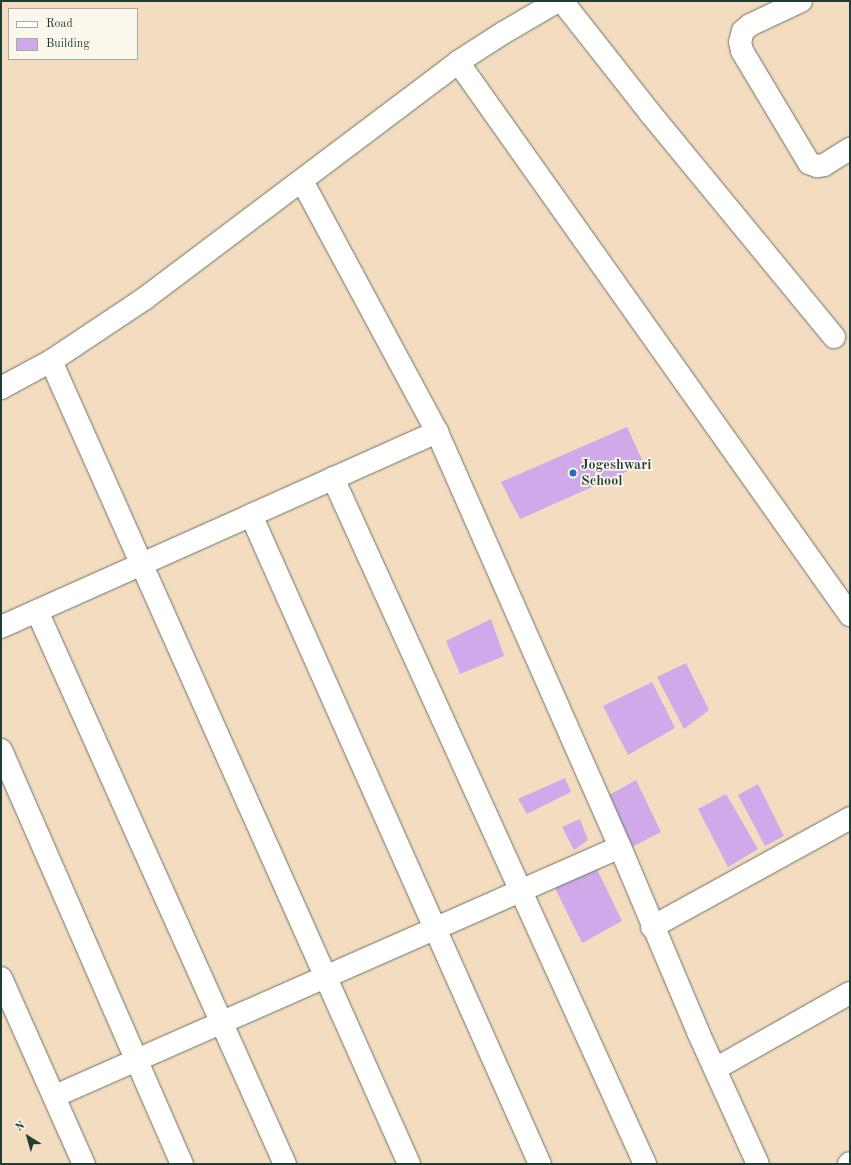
<!DOCTYPE html>
<style>
body{margin:0}
#map{position:relative;width:851px;height:1165px;overflow:hidden;background:#f4dcc0;font-family:"Old Standard TT",serif}
div>[style]{position:absolute}
[style*='--x']{left:calc(var(--x)*1px);top:calc(var(--y)*1px);width:calc(var(--w)*1px);rotate:calc(var(--a)*1deg)}
.building>*{inset:0;background:#cfa9ea}
.roads{filter:drop-shadow(0 0 1px #6a7565) drop-shadow(0 0 1px #6a7565)}
.minor>*{height:22px;margin:-11px;padding:0 11px;transform-origin:11px;border-radius:11px;background:#fff}
.major>*{height:22px;margin:-11px;padding:0 11px;transform-origin:11px;border-radius:11px;background:#fff}
.dots>*{width:11px;height:11px;translate:-50% -50%;box-sizing:border-box;border:2px solid #fbf7ec;border-radius:50%}
span{translate:-50% -50%;white-space:nowrap;text-align:center;line-height:1.15;-webkit-text-stroke:3.5px #fbf7ec;paint-order:stroke}
.poi-label{font-size:14px;color:#1f3d34;font-weight:700}
.left{translate:0 -50%;text-align:left}
.frame{position:absolute;inset:0;border:2px solid #1f3d34;pointer-events:none}
.legend{position:absolute;left:8px;top:8px;width:130px;height:52px;box-sizing:border-box;background:#fbf7ec;border:1px solid #a3ada2;margin:0;padding:5px 7px;list-style:none;font-size:12px;color:#1f3d34}
.legend li{display:flex;align-items:center;gap:8px;height:20px}
.legend b{width:20px;border:1px solid #a3ada2}
.north{position:absolute;left:8px;top:1117px;width:40px;height:40px;-webkit-text-stroke:3px #fbf7ec;paint-order:stroke;rotate:323deg;font-size:11px;font-weight:700;line-height:16px;text-align:center;color:#1f3d34}
.north::after{content:'';display:block;margin:auto;width:14px;height:18px;background:#1f3d34;clip-path:polygon(50% 0,100% 100%,50% 72%,0 100%)}
</style>
<div id="map">
<div class="building">
<i style="clip-path:polygon(627px 427px,644px 464px,520px 519px,501px 482px)"></i>
<i style="clip-path:polygon(491px 619px,504px 656px,460px 674px,446px 641px)"></i>
<i style="clip-path:polygon(686px 663px,709px 710px,684px 729px,657px 677px)"></i>
<i style="clip-path:polygon(652px 682px,675px 728px,628px 755px,603px 706px)"></i>
<i style="clip-path:polygon(565px 778px,571px 792px,527px 814px,518px 799px)"></i>
<i style="clip-path:polygon(636px 780px,661px 832px,626px 850px,604px 798px)"></i>
<i style="clip-path:polygon(758px 784px,784px 836px,765px 846px,738px 795px)"></i>
<i style="clip-path:polygon(726px 794px,758px 849px,728px 867px,698px 809px)"></i>
<i style="clip-path:polygon(580px 819px,588px 840px,574px 850px,562px 827px)"></i>
<i style="clip-path:polygon(595px 865px,622px 921px,582px 943px,553px 884px)"></i>
</div>
<div class="roads">
<div class="minor">
<i style="--x:562;--y:1;--w:142;--a:51.8"></i>
<i style="--x:650;--y:113;--w:290;--a:50.6"></i>
<i style="--x:801;--y:1;--w:56;--a:154.8"></i>
<i style="--x:750;--y:25;--w:9;--a:139"></i>
<i style="--x:743;--y:31;--w:11;--a:105"></i>
<i style="--x:740;--y:42;--w:9;--a:77"></i>
<i style="--x:742;--y:51;--w:131;--a:59.1"></i>
<i style="--x:809;--y:163;--w:9;--a:21"></i>
<i style="--x:817;--y:166;--w:7;--a:-8"></i>
<i style="--x:824;--y:165;--w:31;--a:-32"></i>
<i style="--x:458;--y:62;--w:678;--a:54.67"></i>
<i style="--x:302;--y:181;--w:285;--a:61.7"></i>
<i style="--x:437;--y:432;--w:454;--a:66.2"></i>
<i style="--x:620;--y:847;--w:201;--a:67.1"></i>
<i style="--x:698;--y:1032;--w:145;--a:65.6"></i>
<i style="--x:51;--y:361;--w:879;--a:65.97"></i>
<i style="--x:333;--y:478;--w:754;--a:65.54"></i>
<i style="--x:251;--y:515;--w:710;--a:66"></i>
<i style="--x:37;--y:611;--w:606;--a:65.85"></i>
<i style="--x:1;--y:627;--w:478;--a:-24.1"></i>
<i style="--x:1;--y:750;--w:452;--a:66.4"></i>
<i style="--x:652;--y:927;--w:226;--a:-28.8"></i>
<i style="--x:1;--y:978;--w:204;--a:66"></i>
<i style="--x:715;--y:1069;--w:155;--a:-29.4"></i>
<i style="--x:55;--y:1096;--w:617;--a:-23.78"></i>
<i style="--x:849;--y:1164;--w:1;--a:-45"></i>
</div>
<div class="major">
<i style="--x:1;--y:388;--w:57;--a:-28.4"></i>
<i style="--x:51;--y:361;--w:112;--a:-33.7"></i>
<i style="--x:144;--y:299;--w:393;--a:-37"></i>
<i style="--x:458;--y:62;--w:54;--a:-32.8"></i>
<i style="--x:503;--y:33;--w:64;--a:-30.2"></i>
</div>
</div>
<div class="dots">
<i style="left:573px;top:473px;background:#1f6fb2"></i>
</div>
<div class="poi-label">
<span class="left" style="left:581px;top:473px">Jogeshwari<br>School</span>
</div>
<div class="frame"></div>
<ul class="legend">
<li><b style="height:5px;background:#fff"></b>Road</li>
<li><b style="height:11px;background:#cfa9ea"></b>Building</li>
</ul>
<div class="north">N</div>
</div>
